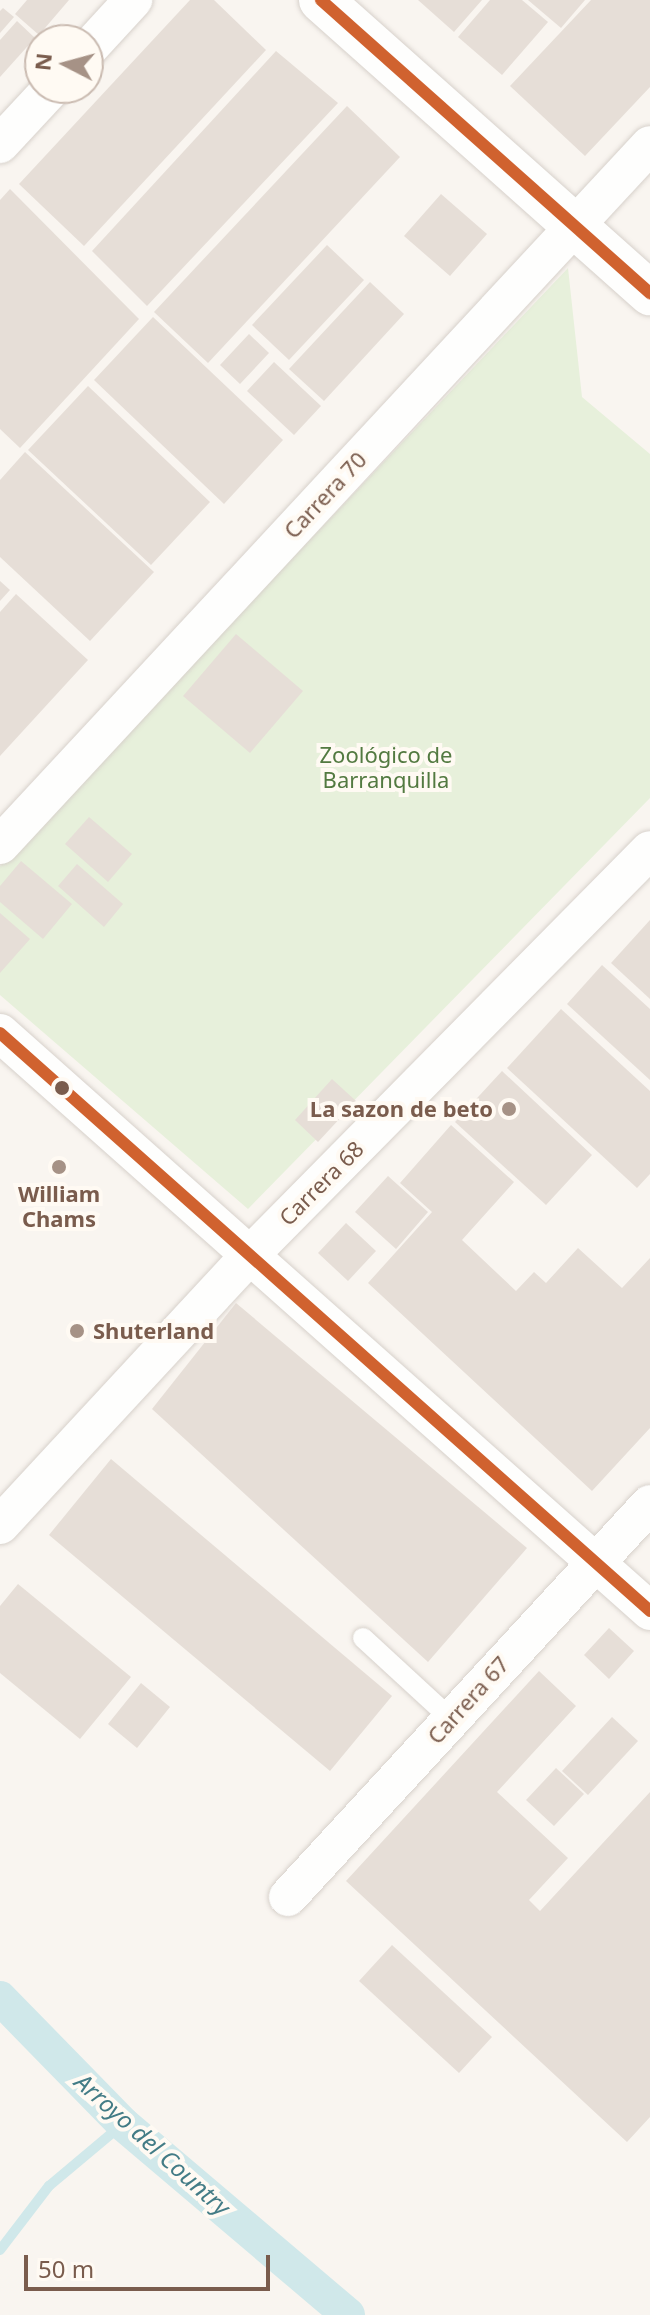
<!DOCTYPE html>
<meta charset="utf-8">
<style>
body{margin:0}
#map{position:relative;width:650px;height:2315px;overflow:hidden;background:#f9f5f0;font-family:"Noto Sans",sans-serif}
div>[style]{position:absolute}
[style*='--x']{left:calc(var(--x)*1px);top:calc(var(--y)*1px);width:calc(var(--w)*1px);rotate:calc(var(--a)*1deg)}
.green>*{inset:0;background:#e7f0db}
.stream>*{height:10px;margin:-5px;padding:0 5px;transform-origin:5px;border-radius:5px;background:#d0e8ea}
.canal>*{height:34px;margin:-17px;padding:0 17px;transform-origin:17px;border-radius:17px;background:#d0e8ea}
.building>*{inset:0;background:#e6ded7}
.roads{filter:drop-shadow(0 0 2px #d7d1cb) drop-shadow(0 0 2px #d7d1cb)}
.lane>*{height:20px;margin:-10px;padding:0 10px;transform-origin:10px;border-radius:10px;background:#fefefd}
.street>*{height:38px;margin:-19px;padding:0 19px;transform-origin:19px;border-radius:19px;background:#fefefd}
.secondary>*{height:44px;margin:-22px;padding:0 22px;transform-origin:22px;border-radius:22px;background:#fefefd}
.bus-1>*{height:12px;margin:-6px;padding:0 6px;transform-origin:6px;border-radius:6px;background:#d0622f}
.dots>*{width:22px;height:22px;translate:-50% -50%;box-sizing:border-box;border:4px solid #fffaf3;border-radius:50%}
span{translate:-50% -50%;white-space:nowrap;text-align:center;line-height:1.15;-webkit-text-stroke:8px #fffaf3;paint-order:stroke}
.street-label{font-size:22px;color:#7a5c4d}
.park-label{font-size:22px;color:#537a41}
.poi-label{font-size:22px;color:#7a5c4d;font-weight:700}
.right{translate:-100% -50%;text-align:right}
.left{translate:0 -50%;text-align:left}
.water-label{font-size:24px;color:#437c86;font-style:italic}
.north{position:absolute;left:24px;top:24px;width:80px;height:80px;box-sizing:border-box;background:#fffaf3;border:2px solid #cabbb1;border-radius:50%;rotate:276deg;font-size:22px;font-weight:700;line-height:32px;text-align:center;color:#7a5c4d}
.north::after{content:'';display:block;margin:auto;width:28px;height:36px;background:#a69286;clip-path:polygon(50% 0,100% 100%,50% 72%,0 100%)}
.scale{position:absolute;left:24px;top:2255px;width:246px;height:36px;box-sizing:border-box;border:4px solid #7a5c4d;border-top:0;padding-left:10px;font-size:24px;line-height:28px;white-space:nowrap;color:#7a5c4d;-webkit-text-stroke:6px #fffaf3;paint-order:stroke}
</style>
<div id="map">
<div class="green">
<i style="clip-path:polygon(568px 268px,582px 397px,650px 454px,650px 798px,248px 1209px,0 995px,0 866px)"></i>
</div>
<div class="stream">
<i style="--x:0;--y:2250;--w:81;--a:-52.6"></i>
<i style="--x:49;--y:2186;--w:97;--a:-40"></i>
</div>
<div class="canal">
<i style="--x:0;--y:1998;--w:176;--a:45.7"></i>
<i style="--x:123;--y:2124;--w:295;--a:40.3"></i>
</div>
<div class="building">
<i style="clip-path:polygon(27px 0,69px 0,39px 35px,15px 14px)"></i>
<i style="clip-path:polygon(190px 0,214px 0,266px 50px,84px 246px,19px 184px)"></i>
<i style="clip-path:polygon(418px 0,482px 0,454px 32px)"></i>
<i style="clip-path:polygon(490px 0,522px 0,548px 22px,502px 75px,458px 37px)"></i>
<i style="clip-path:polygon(528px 0,585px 0,561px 28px)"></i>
<i style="clip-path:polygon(591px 0,650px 0,650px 87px,585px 156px,510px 86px)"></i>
<i style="clip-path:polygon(3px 8px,14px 17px,0 33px,0 11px)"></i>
<i style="clip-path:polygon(17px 21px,35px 38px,0 77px,0 40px)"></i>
<i style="clip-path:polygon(276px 51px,338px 103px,147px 306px,92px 251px)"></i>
<i style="clip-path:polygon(347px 106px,400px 157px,208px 363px,154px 312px)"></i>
<i style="clip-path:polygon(10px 189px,139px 319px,20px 448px,0 429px,0 200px)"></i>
<i style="clip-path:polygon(441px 194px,487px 234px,450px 276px,404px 236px)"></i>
<i style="clip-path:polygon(327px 245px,364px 280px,289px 360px,252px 325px)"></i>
<i style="clip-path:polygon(370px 282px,404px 314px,324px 401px,289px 369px)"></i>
<i style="clip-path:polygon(153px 317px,283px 440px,224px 504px,94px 380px)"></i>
<i style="clip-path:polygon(249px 334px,269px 353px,240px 384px,220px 365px)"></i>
<i style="clip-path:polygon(274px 362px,321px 406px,294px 435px,247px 391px)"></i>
<i style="clip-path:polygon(88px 386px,210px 502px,151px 565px,28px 450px)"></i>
<i style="clip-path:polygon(25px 452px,154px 572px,90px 641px,0 557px,0 480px)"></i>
<i style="clip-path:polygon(0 581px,10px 590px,0 601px)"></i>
<i style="clip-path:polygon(16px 594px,88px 660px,0 756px,0 612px)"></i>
<i style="clip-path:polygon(236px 634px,303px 691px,250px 753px,183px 696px)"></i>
<i style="clip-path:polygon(89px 817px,132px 854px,108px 882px,65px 844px)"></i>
<i style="clip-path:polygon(21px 861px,72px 904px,43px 939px,0 902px,0 886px)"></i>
<i style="clip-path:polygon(77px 864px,123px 904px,104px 927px,58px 886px)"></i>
<i style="clip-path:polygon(0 913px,30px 939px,0 973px)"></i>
<i style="clip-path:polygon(650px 920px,650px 999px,611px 963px)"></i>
<i style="clip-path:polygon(602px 965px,650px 1009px,650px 1080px,567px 1004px)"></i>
<i style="clip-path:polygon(561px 1009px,650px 1091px,650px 1174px,637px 1188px,507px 1068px)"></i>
<i style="clip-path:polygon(502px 1071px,592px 1155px,546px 1205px,455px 1122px)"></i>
<i style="clip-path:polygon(332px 1079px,356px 1101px,318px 1142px,295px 1120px)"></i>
<i style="clip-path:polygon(451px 1125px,514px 1182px,462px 1240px,516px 1291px,534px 1272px,546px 1283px,578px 1248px,622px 1288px,650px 1258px,650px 1428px,592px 1491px,368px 1283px,432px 1212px,400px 1183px)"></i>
<i style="clip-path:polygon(388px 1176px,428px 1212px,396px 1249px,355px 1212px)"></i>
<i style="clip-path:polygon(346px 1223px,376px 1251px,348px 1281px,318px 1253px)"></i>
<i style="clip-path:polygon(236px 1303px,527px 1548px,428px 1662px,152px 1409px)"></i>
<i style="clip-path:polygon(111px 1459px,392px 1696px,330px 1771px,49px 1535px)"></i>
<i style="clip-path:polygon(18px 1584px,131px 1677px,80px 1739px,0 1673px,0 1606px)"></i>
<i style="clip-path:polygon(609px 1628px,634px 1651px,609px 1679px,584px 1655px)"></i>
<i style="clip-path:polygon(539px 1671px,576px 1706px,497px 1792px,568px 1858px,529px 1900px,540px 1911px,650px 1792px,650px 2117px,627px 2142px,346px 1881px)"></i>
<i style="clip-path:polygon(141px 1683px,170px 1707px,137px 1748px,108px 1724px)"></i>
<i style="clip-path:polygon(612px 1717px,638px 1741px,588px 1795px,562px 1771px)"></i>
<i style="clip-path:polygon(556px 1768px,584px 1794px,554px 1826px,526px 1800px)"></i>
<i style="clip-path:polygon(392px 1945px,492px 2037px,459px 2073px,359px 1981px)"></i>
</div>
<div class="roads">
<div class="lane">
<i style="--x:363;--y:1638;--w:120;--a:42.6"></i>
</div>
<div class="street">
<i style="--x:88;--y:49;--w:67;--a:-47.4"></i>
<i style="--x:0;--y:144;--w:76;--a:-47.1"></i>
<i style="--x:0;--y:845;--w:955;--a:-47.12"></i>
<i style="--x:0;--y:1033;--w:870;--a:41.64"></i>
<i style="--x:0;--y:1525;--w:368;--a:-47.2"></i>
<i style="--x:250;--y:1255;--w:569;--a:-45.36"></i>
<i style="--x:288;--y:1897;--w:534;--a:-47.35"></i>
</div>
<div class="secondary">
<i style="--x:321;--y:0;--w:441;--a:41.7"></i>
</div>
</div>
<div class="bus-1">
<i style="--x:321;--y:0;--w:441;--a:41.7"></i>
<i style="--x:0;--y:1033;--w:870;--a:41.64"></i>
</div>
<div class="dots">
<i style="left:62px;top:1088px;background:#7a5c4d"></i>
<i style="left:509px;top:1109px;background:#a69286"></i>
<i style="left:59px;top:1167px;background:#a69286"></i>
<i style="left:77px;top:1331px;background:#a69286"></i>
</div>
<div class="street-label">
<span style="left:325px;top:495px;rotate:-47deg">Carrera 70</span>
<span style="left:321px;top:1183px;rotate:-45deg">Carrera 68</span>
<span style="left:468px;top:1700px;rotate:-48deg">Carrera 67</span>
</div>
<div class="park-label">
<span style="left:386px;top:767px">Zoológico de<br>Barranquilla</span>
</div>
<div class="poi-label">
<span class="right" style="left:493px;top:1109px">La sazon de beto</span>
<span style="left:59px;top:1206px">William<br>Chams</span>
<span class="left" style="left:93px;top:1331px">Shuterland</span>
</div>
<div class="water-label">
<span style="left:153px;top:2144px;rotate:42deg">Arroyo del Country</span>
</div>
<div class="north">N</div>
<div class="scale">50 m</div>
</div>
